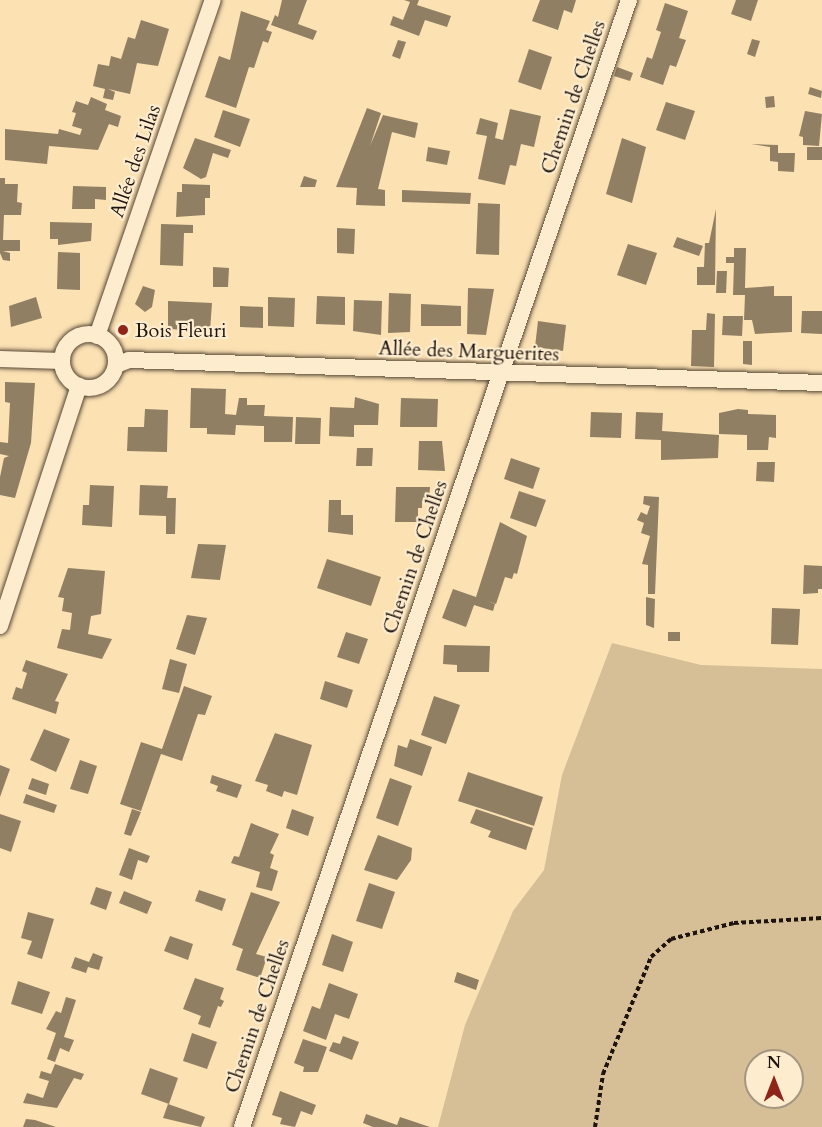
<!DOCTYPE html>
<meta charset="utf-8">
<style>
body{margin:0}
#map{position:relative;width:822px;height:1127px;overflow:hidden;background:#fce1b3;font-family:Cardo,serif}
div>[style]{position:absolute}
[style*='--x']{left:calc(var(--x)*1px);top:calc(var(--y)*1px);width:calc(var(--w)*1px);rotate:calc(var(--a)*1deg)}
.green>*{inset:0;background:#d6be97}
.building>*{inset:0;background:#917f63}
.path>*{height:4px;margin-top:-2px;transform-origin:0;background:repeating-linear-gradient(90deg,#1e140d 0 4.5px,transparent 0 7.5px)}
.roads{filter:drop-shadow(0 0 2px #564736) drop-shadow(0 0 2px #564736)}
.minor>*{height:16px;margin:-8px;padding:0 8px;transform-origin:8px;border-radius:8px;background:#fdecce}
.minor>.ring{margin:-8px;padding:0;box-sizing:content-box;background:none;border:16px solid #fdecce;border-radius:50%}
.dots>*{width:16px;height:16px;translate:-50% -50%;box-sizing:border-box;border:3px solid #fdecce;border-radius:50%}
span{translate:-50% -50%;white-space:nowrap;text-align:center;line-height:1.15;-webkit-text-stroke:4.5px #fdecce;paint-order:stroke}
.street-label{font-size:20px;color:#1e140d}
.poi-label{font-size:20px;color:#1e140d}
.left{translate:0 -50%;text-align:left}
.north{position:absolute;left:744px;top:1049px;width:60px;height:60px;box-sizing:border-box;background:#fdecce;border:2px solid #a49681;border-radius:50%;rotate:0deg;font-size:16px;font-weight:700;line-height:24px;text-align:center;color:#1e140d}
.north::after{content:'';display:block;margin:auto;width:21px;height:27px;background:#8f2418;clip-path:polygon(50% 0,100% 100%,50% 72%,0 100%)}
</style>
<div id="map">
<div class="green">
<i style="clip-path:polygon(evenodd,612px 643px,701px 665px,822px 669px,822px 1127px,438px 1127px,465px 1025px,513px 911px,544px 870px,562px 775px,612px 643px,756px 1061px,792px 1061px,792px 1097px,756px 1097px,756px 1061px)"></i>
</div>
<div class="building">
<i style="clip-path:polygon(282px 0,307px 0,298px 24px,317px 31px,313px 40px,271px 25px,275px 15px,278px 17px)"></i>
<i style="clip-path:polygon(404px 0,419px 0,417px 5px,451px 16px,447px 27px,425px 20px,419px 36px,390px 25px,393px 16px,403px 20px,410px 2px)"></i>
<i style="clip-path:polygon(540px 0,576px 0,572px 13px,564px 10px,558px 30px,532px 21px)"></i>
<i style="clip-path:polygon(736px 0,758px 0,751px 21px,731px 14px)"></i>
<i style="clip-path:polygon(665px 3px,688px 11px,679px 38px,686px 40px,676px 67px,670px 65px,663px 85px,640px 77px,647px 57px,652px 59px,661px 32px,656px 30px)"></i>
<i style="clip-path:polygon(241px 11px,270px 21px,266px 30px,272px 32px,268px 43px,263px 41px,254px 68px,249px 67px,236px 108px,205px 97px,219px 56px,230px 60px)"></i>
<i style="clip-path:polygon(141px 20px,169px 29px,158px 66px,137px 63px,130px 94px,108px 89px,115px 92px,113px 100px,103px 98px,105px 89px,93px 86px,98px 64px,109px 66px,111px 56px,121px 59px,128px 37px,135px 39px)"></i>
<i style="clip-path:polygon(752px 39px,760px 41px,755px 57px,747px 54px)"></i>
<i style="clip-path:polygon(398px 40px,406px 42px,400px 59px,392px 56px)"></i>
<i style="clip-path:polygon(529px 49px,552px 57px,541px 90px,518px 82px)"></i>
<i style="clip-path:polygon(617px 67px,633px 73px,630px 81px,614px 76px)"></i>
<i style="clip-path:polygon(810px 87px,822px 91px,821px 98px,808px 94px)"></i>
<i style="clip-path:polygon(774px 96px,775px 107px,766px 108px,765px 97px)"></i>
<i style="clip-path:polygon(91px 97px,107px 104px,105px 110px,121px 116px,118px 127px,109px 124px,98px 150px,49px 146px,47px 164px,5px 160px,5px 129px,58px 134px,59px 129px,80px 135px,82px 129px,72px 126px,76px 113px,72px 112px,76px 101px,88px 105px)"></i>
<i style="clip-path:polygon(666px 102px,695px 111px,685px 140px,656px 130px)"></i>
<i style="clip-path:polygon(367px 108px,381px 113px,370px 146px,383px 115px,418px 123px,415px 138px,392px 132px,378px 189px,385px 190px,385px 206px,356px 205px,357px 188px,336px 187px)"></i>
<i style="clip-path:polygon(510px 109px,541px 116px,534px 147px,521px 144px,516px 166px,510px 165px,505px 185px,478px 179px,487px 136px,476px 134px,480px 118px,498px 123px,495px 138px,503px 140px)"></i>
<i style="clip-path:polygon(223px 110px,250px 119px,240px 147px,214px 137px)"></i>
<i style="clip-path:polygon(805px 111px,822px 114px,819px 146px,803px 145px,803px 137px,799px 136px)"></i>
<i style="clip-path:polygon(195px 138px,231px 150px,228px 158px,213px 153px,206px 177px,201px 179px,183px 168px)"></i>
<i style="clip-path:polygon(622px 138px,646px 147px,632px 203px,606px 194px)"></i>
<i style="clip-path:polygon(751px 144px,778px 145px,778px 153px,795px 153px,794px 172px,778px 171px,778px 162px,770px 161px,770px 147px)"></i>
<i style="clip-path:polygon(428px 147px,450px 151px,447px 165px,426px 161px)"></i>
<i style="clip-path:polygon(807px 147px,822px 147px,822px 160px,807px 160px)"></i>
<i style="clip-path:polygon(304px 176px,317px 180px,315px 187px,300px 187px)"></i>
<i style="clip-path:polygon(0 178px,5px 178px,5px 184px,18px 184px,17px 202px,22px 203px,21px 215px,4px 215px,3px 240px,20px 240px,20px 251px,3px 251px,10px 253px,10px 261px,3px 260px,0 253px)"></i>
<i style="clip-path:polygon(182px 184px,210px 185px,210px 198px,205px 198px,205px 215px,176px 217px,177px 192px,182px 192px)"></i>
<i style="clip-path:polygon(73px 186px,106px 187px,106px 200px,95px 199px,95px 209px,72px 209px)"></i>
<i style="clip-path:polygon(402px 190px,471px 193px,470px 204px,402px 202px)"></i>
<i style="clip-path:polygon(478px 203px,500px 204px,499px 255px,476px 254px)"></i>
<i style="clip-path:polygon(716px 209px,715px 285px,697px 285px,697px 267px,704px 267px,705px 243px,709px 243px)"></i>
<i style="clip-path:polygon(50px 222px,92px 223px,91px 241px,58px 245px,58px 239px,50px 239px)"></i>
<i style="clip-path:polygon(161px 224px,193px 225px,193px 233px,184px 233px,183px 266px,160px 265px)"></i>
<i style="clip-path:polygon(337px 228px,355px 229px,354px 254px,337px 253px)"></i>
<i style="clip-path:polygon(677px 237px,703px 246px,699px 256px,673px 247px)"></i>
<i style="clip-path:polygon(628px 244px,657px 253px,646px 285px,617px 275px)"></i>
<i style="clip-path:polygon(734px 248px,746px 248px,745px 288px,774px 286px,774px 296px,792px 296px,792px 332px,755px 334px,752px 320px,744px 320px,745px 295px,733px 295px,734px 263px,726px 263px,726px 257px,734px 257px)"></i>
<i style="clip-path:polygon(58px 252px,80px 253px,80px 290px,57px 289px)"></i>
<i style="clip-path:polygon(213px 267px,229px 268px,228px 287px,213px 287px)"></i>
<i style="clip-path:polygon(717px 271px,727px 271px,726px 293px,716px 293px)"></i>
<i style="clip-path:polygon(143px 286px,155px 290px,152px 307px,145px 312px,135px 304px)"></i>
<i style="clip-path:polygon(468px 288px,494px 289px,486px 335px,467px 334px)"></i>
<i style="clip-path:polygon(389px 293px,411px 294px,410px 332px,388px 333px)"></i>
<i style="clip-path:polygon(317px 296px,345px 297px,345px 325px,316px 324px)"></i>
<i style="clip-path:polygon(36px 297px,42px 318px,11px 327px,9px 306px)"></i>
<i style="clip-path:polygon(268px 297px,295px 298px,294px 327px,268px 326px)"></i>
<i style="clip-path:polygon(354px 300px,382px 301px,381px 335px,353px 331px)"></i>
<i style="clip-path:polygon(168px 301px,212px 303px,210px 331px,168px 329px)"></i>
<i style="clip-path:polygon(421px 304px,461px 306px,461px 326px,421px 326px)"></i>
<i style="clip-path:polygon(240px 306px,263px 307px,263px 328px,240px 327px)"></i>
<i style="clip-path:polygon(802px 311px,822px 311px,822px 334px,801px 333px)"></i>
<i style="clip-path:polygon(707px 313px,715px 314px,714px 367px,691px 366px,692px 330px,706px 330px)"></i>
<i style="clip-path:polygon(723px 316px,743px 316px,742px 336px,722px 335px)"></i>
<i style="clip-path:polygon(538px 321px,566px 325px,563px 351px,535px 347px)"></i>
<i style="clip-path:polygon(743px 341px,752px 341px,752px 365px,743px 364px)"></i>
<i style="clip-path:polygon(5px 382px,35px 383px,31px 443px,15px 498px,0 495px,0 477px,4px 458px,9px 456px,0 454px,0 442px,8px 443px,10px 403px,5px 402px)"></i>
<i style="clip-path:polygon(191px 388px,226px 389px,225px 414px,236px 415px,239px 398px,247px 398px,247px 405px,265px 405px,264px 416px,293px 417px,292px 442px,264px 442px,264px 426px,236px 425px,235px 435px,207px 434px,207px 428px,190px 428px)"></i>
<i style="clip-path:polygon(355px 397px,379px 404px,378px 425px,354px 425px,354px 437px,329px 436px,330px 407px,354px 408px)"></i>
<i style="clip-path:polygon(401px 398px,438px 399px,437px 427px,400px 427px)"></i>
<i style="clip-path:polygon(145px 409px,168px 410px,167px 452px,127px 451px,128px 427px,144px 427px)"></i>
<i style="clip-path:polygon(738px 409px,748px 410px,748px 414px,776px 415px,776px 438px,769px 437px,768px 450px,747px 450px,747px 435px,719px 434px,719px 413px)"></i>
<i style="clip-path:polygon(591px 412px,622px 413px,621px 438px,590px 437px)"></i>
<i style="clip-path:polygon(636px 412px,663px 413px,662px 431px,719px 435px,718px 458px,661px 460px,661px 440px,635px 439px)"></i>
<i style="clip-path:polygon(296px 417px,321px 418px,320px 444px,295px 444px)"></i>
<i style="clip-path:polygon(419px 441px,442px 441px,445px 471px,418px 470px)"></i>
<i style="clip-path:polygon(357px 448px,373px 448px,372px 466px,356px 466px)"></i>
<i style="clip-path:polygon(511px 458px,540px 468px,533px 489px,504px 479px)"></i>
<i style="clip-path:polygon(757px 462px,775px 462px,774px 482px,756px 481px)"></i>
<i style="clip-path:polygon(90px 485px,114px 486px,112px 527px,82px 525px,83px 505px,89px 505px)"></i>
<i style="clip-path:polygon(140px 485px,168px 486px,167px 498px,176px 498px,175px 534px,166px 534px,166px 516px,139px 515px)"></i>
<i style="clip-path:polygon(396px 487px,430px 487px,429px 501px,422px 501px,422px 508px,418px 508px,418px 522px,395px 522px)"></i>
<i style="clip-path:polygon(519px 491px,546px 500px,536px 527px,510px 518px)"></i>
<i style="clip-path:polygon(644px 496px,659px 497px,655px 594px,648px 594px,648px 565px,642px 564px,650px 536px,641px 533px,644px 523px,637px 520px,641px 512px,647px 515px,650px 506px,643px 504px)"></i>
<i style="clip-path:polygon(329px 500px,341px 500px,341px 515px,353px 515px,353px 535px,328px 532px)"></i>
<i style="clip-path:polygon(500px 522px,527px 536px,517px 574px,514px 573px,512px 579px,505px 577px,496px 604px,487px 601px,495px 604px,493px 611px,474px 605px,466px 627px,442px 618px,453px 589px,476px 597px)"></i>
<i style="clip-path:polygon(198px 544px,226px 545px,220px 580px,191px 578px)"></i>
<i style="clip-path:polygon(327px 559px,381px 577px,371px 606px,317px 588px)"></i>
<i style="clip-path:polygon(804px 565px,822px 566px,822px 589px,818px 589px,818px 593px,803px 594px)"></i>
<i style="clip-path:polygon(68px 568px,105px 571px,101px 614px,91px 616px,88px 634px,112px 639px,102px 659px,57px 648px,62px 629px,70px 630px,72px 613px,62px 611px,64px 598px,58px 597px)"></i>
<i style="clip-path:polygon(646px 597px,655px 599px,654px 628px,646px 625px)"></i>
<i style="clip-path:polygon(772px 608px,800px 609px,798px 645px,771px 644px)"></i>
<i style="clip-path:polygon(187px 615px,207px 618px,195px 655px,176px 649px)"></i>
<i style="clip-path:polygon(346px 632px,368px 639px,359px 664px,337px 657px)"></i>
<i style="clip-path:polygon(668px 632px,680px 632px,680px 641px,668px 641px)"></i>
<i style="clip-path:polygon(444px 645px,490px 646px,489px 672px,457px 672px,457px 665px,443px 664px)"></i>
<i style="clip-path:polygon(170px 659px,187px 664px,179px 693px,162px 689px)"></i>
<i style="clip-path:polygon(26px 660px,68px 674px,55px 701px,59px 702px,56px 714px,12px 699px,16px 687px,22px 689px,27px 673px,22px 671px)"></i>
<i style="clip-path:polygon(325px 681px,353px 690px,347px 708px,320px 699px)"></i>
<i style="clip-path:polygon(184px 686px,212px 696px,205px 715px,198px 714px,182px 761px,161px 754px,141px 811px,120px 804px,141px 742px,162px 749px)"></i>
<i style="clip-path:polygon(434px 696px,460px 705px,446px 744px,421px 735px)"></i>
<i style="clip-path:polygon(44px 729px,70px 739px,56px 772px,30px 760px)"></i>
<i style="clip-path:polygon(275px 733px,312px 745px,297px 795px,284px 791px,282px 797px,266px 791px,268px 785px,255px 781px)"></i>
<i style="clip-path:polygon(410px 739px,432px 747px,422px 776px,394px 766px,398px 745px,407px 748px)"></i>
<i style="clip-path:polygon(80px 760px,97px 766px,88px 794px,70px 789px)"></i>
<i style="clip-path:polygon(0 765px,10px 769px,0 797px)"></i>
<i style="clip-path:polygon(468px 772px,543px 797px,534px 826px,458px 801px)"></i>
<i style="clip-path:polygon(212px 775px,242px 785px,237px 798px,216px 791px,218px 786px,210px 783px)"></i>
<i style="clip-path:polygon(32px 778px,49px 784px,46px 795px,28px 789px)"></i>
<i style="clip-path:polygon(390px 778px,412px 786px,398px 826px,376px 818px)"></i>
<i style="clip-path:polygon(26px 794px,57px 805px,54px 813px,23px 803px)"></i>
<i style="clip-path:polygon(132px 809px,141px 812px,131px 836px,124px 834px)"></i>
<i style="clip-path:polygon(292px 809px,314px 817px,308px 836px,286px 828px)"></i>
<i style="clip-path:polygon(476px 809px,533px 828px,526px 850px,488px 837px,491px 831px,470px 823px)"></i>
<i style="clip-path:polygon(0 814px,21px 821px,11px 852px,0 848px)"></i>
<i style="clip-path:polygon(251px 823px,279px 834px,270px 853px,274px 855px,270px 868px,278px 871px,272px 891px,256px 887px,260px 872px,231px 863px,234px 856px,239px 857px)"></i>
<i style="clip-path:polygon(378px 835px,412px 848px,411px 860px,397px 880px,364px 870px)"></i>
<i style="clip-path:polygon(129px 848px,150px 856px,147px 863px,138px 860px,132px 880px,119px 875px)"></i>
<i style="clip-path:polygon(369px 883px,395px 892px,382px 929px,356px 921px)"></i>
<i style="clip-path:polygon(96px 887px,112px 892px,106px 910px,90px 904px)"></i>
<i style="clip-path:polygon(199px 890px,226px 899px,222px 911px,195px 901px)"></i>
<i style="clip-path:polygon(124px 891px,152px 902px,147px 914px,119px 903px)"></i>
<i style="clip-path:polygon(251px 892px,280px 902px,256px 954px,267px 957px,260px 978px,236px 970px,243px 949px,232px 945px)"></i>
<i style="clip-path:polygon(28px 912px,54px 919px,42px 959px,27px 954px,32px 941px,21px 938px)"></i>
<i style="clip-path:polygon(332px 934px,353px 942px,343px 972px,322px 965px)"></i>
<i style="clip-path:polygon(170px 936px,193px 944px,188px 960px,164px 951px)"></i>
<i style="clip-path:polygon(93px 953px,103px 957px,99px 970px,88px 967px,86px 973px,71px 968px,75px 957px,89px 962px)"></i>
<i style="clip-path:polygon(457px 972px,479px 980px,476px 990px,454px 982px)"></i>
<i style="clip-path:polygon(195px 978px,224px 988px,220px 999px,224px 1001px,221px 1007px,218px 1006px,210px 1028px,198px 1024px,201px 1016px,183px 1009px)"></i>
<i style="clip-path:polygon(18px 981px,50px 992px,42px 1014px,11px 1004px)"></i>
<i style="clip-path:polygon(329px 983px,358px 994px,349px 1019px,335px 1014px,326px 1040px,303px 1031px,312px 1006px,320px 1009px)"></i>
<i style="clip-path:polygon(66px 997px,76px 1000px,64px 1037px,74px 1040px,69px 1052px,60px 1048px,55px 1062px,47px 1059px,56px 1033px,46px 1029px,56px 1011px,61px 1013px)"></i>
<i style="clip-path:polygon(192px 1033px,217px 1042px,207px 1069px,183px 1061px)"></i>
<i style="clip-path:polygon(343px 1036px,359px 1042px,352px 1060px,329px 1051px,333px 1042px,340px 1044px)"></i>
<i style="clip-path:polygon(303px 1039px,327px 1047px,318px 1072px,303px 1072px,304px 1067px,294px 1063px)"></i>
<i style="clip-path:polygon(55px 1064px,84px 1074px,81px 1080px,74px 1078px,57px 1108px,23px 1103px,27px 1093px,43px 1098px,49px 1081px,39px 1078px,41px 1071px,51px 1074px)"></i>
<i style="clip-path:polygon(150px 1068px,178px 1078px,169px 1104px,141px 1094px)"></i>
<i style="clip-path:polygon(280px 1091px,316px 1105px,312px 1115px,301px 1111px,295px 1127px,280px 1124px,282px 1118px,272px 1115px)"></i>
<i style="clip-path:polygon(168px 1104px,205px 1117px,201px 1127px,163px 1118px)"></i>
<i style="clip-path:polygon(366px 1114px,397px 1125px,400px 1117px,430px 1127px,373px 1127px,363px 1123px)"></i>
<i style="clip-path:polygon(26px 1119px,35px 1120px,56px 1127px,23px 1127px)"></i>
</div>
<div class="path">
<i style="--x:595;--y:1127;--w:54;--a:-81.4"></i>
<i style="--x:603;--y:1074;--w:126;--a:-67.7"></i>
<i style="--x:651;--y:957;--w:27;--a:-42"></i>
<i style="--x:671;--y:939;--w:65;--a:-14.3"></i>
<i style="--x:734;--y:923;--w:88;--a:-3.3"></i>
</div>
<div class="roads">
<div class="minor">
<i class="ring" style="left:62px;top:334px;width:38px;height:38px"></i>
<i style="--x:97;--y:336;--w:355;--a:-71"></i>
<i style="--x:0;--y:359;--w:62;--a:1.8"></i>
<i style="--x:116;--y:365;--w:14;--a:-21"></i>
<i style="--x:129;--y:360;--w:693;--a:1.9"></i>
<i style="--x:0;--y:626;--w:253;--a:-71.8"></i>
<i style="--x:242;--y:1127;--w:1192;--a:-71.05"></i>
</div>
</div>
<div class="dots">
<i style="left:123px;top:330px;background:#8f2418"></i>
</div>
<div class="street-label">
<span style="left:573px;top:97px;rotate:-71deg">Chemin de Chelles</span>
<span style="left:135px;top:161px;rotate:-71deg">Allée des Lilas</span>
<span style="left:469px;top:351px;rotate:2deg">Allée des Marguerites</span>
<span style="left:415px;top:557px;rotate:-71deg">Chemin de Chelles</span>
<span style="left:257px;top:1016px;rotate:-71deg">Chemin de Chelles</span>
</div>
<div class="poi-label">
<span class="left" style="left:135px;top:330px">Bois Fleuri</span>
</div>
<div class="north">N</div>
</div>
